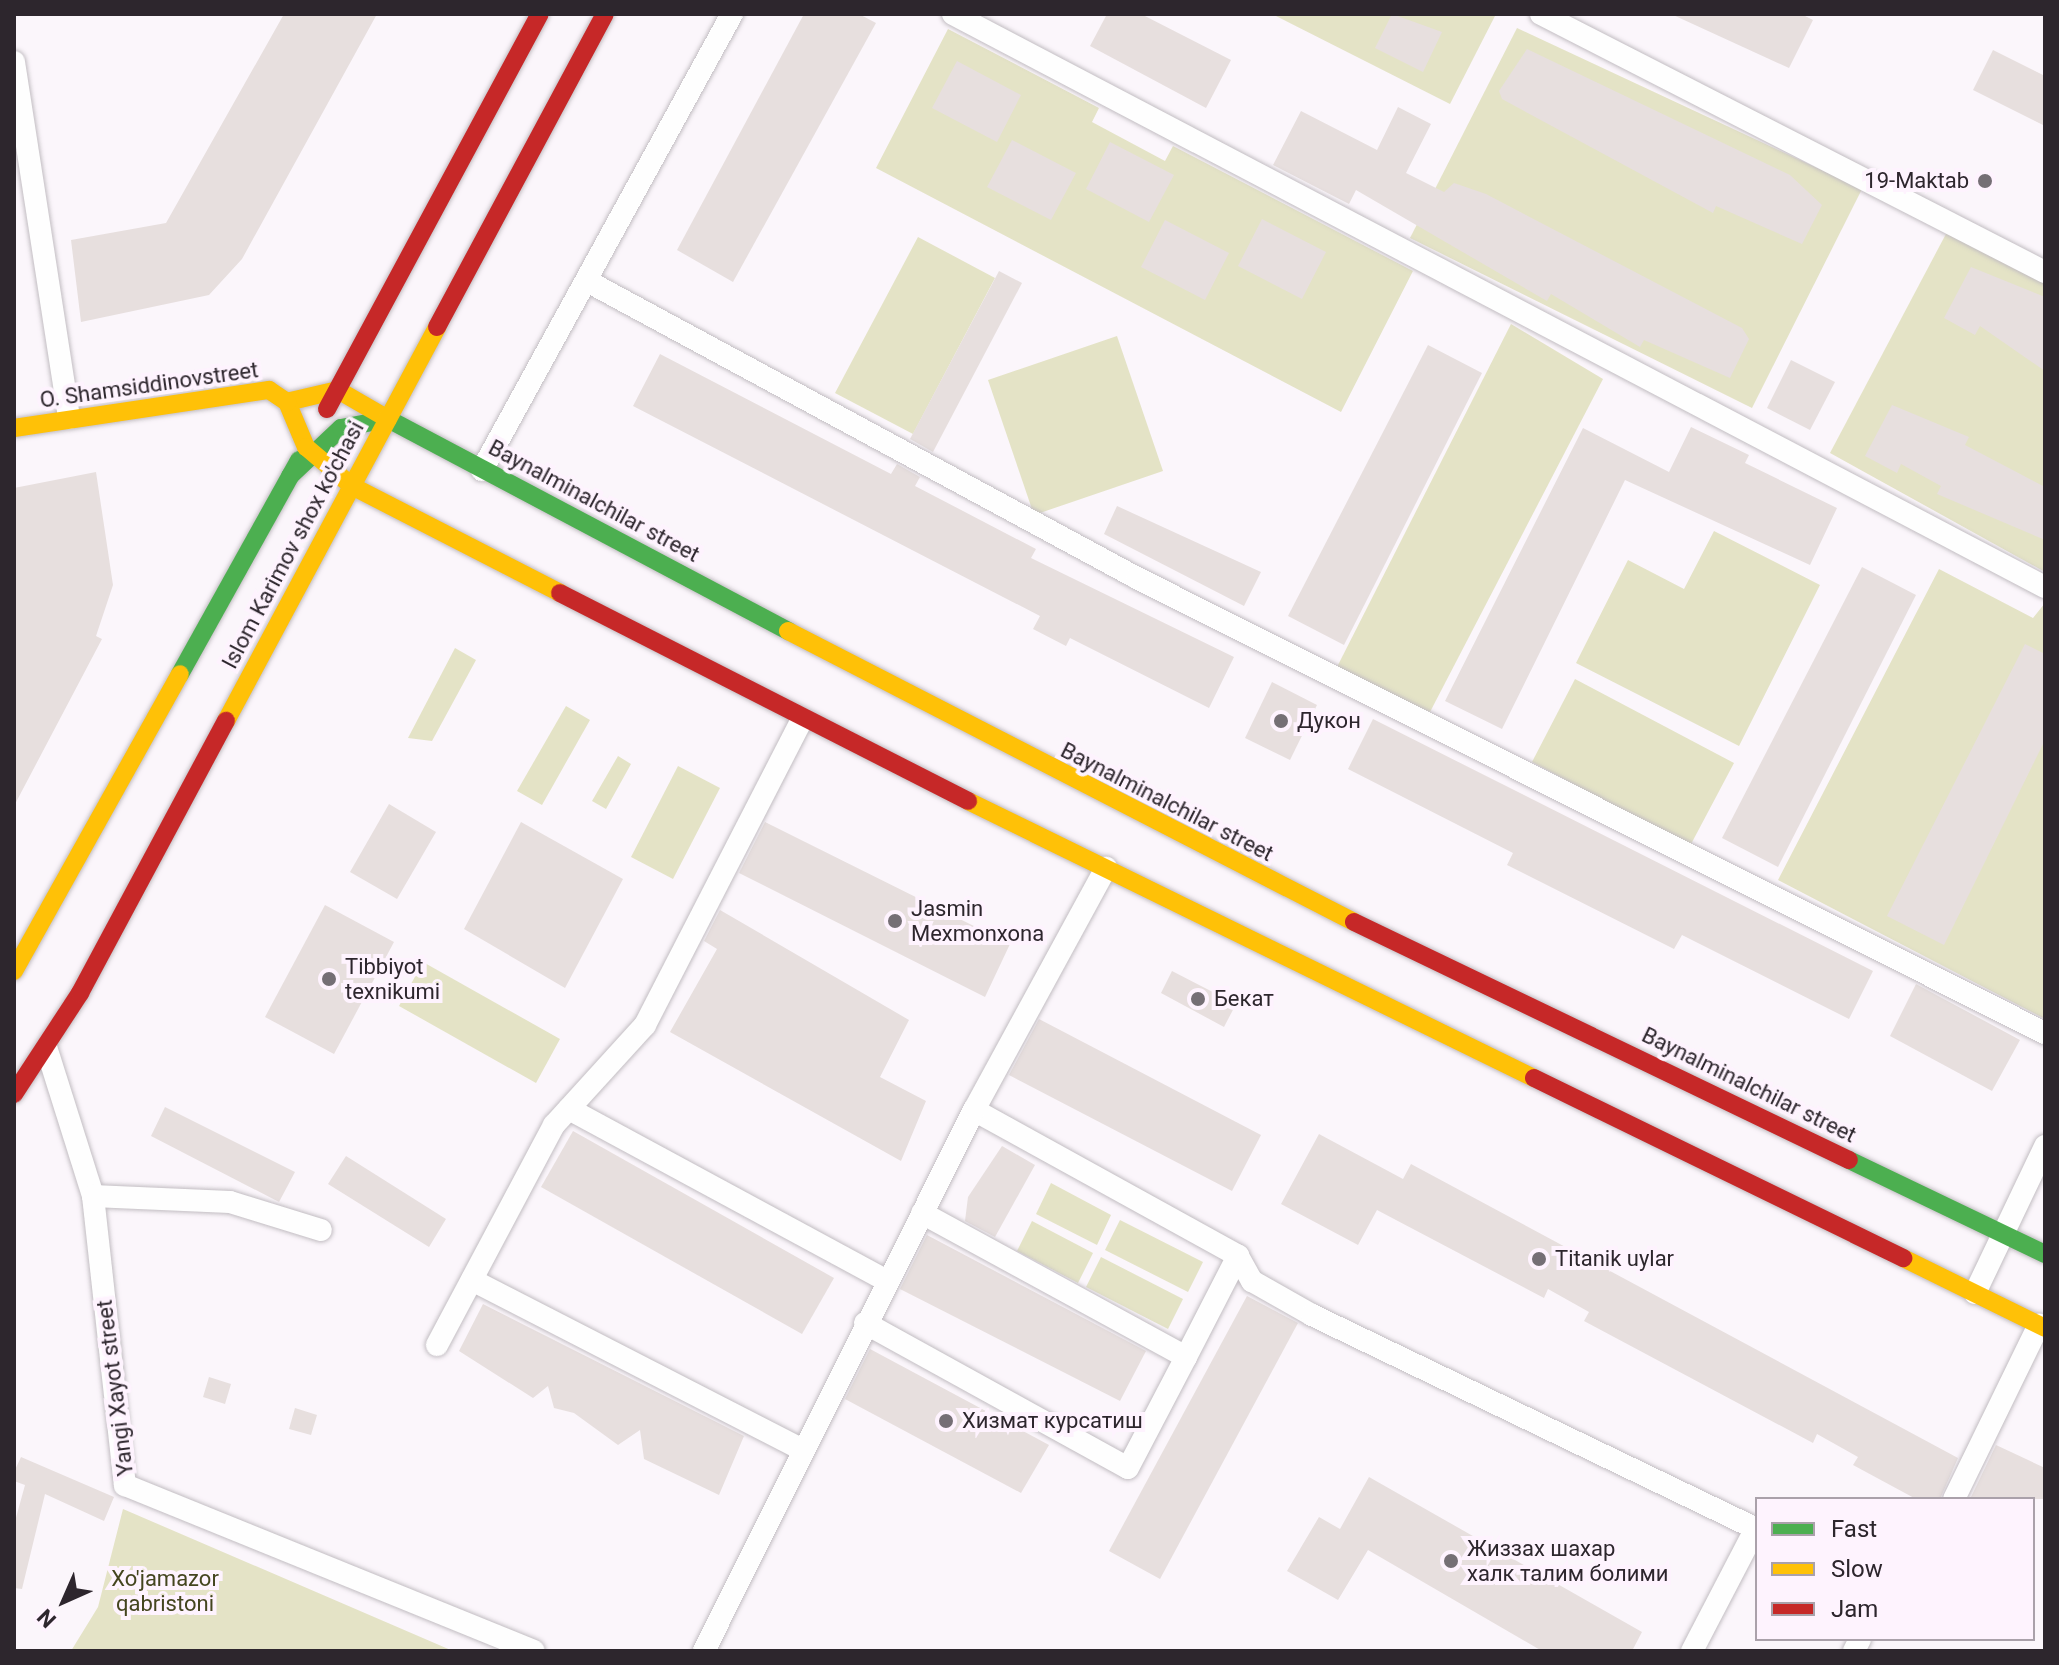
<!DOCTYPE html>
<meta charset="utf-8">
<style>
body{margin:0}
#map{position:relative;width:2059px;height:1665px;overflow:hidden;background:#fbf6fb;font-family:Roboto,sans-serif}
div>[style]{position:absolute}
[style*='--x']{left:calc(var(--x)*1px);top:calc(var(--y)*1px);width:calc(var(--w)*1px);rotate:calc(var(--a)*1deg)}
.green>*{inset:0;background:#e4e3c6}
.building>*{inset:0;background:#e7dfde}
.roads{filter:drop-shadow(0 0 2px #c2bdc2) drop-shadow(0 0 2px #c2bdc2)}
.street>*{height:22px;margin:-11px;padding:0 11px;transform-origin:11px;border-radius:11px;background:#fefefe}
.fast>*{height:18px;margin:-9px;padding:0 9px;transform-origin:9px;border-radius:9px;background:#4caf50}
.slow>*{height:18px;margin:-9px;padding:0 9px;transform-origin:9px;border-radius:9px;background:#ffc107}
.jam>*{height:18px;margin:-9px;padding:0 9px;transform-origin:9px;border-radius:9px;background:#c62828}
.dots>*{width:22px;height:22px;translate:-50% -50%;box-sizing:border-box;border:4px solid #fef3fe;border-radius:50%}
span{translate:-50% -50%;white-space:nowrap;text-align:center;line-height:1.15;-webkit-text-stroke:8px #fef3fe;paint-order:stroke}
.poi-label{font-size:22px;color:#2d262d}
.right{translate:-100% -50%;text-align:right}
.left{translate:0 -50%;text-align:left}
.street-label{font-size:22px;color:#2d262d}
.park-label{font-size:22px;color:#44451f}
.frame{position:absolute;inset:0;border:16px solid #2d262d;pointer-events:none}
.legend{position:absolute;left:1755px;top:1497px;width:280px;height:144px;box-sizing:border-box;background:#fef3fe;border:2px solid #aaa1aa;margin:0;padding:10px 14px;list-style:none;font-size:24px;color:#2d262d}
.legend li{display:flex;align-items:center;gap:16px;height:40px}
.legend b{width:40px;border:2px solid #aaa1aa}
.north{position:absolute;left:24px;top:1561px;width:80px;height:80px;-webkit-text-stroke:6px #fef3fe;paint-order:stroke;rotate:225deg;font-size:22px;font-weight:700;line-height:32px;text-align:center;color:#2d262d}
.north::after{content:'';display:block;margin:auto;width:28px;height:36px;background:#2d262d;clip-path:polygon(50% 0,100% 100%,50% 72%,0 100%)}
</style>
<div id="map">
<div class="green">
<i style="clip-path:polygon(1272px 14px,1496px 14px,1450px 104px)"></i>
<i style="clip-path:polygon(1517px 28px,1862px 189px,1752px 408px,1410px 238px)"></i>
<i style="clip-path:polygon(948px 29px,1099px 108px,1092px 122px,1165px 161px,1173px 146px,1413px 271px,1341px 412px,876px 168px)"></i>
<i style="clip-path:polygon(1947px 232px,2045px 282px,2045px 572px,1830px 453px)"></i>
<i style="clip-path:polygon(918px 237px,995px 278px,913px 434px,835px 393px)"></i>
<i style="clip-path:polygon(1511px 324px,1603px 379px,1430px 712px,1336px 669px)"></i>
<i style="clip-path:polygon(1117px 336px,1163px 471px,1034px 515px,988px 380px)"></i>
<i style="clip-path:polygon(1714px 531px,1820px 585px,1739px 746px,1576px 663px,1628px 560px,1684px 589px)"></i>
<i style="clip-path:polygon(1939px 569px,2033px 618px,2045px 603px,2045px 1019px,1778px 880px)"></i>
<i style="clip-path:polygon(455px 648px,476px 660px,432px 741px,408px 738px)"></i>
<i style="clip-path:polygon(1575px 679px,1734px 763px,1690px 846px,1532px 762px)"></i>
<i style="clip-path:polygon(566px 706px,590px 720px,542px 805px,517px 791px)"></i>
<i style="clip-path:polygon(618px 756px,631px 764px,606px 809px,592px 801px)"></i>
<i style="clip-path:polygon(678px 766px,720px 788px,673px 879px,631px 857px)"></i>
<i style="clip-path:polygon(423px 962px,560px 1039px,536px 1083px,399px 1006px)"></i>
<i style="clip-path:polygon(1051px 1183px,1111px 1215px,1097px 1245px,1036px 1214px)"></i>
<i style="clip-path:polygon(1120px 1220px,1203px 1262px,1188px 1292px,1105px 1250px)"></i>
<i style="clip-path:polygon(1032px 1221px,1093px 1253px,1078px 1283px,1017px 1251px)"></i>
<i style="clip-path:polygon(1101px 1257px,1183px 1299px,1168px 1329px,1086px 1287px)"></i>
<i style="clip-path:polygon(123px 1509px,453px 1651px,71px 1651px,98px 1607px)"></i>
</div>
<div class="building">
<i style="clip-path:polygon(284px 14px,377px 14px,242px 259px,209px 295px,81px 322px,71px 240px,166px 223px)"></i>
<i style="clip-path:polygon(804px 14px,859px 14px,876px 23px,733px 282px,677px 250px)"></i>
<i style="clip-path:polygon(1107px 14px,1141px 14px,1231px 60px,1206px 108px,1090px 46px)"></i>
<i style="clip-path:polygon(1392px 14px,1442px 32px,1423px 72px,1375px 48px)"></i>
<i style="clip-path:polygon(1671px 14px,1801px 14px,1813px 20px,1789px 68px)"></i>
<i style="clip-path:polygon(1527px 49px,1790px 175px,1822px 205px,1802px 244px,1716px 206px,1713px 213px,1502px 99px,1499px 91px)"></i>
<i style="clip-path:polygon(1993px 50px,2045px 76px,2045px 126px,1973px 90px)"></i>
<i style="clip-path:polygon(957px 61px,1021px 95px,997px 142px,932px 108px)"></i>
<i style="clip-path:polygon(1398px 107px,1431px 124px,1406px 173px,1444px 192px,1454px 183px,1486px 194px,1742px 328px,1749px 339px,1730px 378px,1644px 340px,1640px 347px,1551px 294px,1547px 301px,1356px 190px,1349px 204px,1273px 165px,1301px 111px,1377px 150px)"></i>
<i style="clip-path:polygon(1012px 140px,1076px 173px,1051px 220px,987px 187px)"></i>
<i style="clip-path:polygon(1110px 142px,1174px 175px,1149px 222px,1086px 189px)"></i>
<i style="clip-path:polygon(1262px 219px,1326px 252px,1302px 299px,1238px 266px)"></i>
<i style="clip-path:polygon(1165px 220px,1229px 253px,1205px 300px,1141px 267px)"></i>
<i style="clip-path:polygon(1971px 267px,2045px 297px,2045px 371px,1980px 326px,1975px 335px,1944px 318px)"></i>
<i style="clip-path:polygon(999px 271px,1022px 283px,933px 452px,910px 439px)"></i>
<i style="clip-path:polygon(1428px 345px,1482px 373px,1344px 645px,1288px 616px)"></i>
<i style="clip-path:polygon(660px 354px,891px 474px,897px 464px,920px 477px,915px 486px,1036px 549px,1031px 558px,1234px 657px,1209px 708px,1070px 638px,1066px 646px,1033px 629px,1040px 616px,633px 406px)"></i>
<i style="clip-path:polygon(1791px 360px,1835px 382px,1810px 430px,1767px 408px)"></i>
<i style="clip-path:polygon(1892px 405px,1969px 437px,1965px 445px,2045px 487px,2045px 540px,1937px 494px,1941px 486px,1901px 464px,1897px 473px,1865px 456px)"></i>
<i style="clip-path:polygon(1691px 427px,1749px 455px,1745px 463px,1837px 508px,1810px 565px,1625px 480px,1502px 729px,1445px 701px,1583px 428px,1669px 472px)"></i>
<i style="clip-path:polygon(96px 472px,113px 585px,96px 636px,102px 639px,14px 806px,14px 488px)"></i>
<i style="clip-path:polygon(1117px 506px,1261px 572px,1244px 606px,1104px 534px)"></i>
<i style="clip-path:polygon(1862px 567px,1916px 595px,1778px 867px,1722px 838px)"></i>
<i style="clip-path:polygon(2025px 644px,2045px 654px,2045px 740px,1944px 945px,1887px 916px)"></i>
<i style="clip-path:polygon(1272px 682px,1317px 705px,1290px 760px,1245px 738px)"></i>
<i style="clip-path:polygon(1373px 719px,1873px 971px,1849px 1019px,1682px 935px,1674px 949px,1507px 865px,1513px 853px,1348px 769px)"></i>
<i style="clip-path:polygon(389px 804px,436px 832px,397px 899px,350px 872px)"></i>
<i style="clip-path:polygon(521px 822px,623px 879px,565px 988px,464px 929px)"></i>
<i style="clip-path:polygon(765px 822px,1010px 944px,985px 997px,739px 873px)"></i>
<i style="clip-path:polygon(325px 905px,394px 942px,334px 1054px,265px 1017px)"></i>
<i style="clip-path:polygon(720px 910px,909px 1020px,880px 1077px,926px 1101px,901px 1161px,670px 1032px,717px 949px,704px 941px)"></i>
<i style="clip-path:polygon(1172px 971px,1236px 1004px,1224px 1027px,1161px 993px)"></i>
<i style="clip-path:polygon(1916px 984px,2020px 1040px,1992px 1091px,1890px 1036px)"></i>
<i style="clip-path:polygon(1039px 1019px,1261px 1135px,1232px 1191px,1009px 1075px)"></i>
<i style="clip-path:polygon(165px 1107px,295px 1172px,279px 1202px,151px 1136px)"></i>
<i style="clip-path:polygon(573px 1131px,834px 1278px,802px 1334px,541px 1187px)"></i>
<i style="clip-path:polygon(1319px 1134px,1403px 1179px,1411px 1164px,1958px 1458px,1940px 1499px,1916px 1499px,1853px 1465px,1858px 1457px,1817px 1434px,1813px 1443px,1584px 1321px,1589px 1312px,1548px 1289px,1544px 1298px,1377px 1210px,1358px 1245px,1281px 1204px)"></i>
<i style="clip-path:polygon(1002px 1146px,1035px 1165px,995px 1237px,965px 1221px,968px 1197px)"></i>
<i style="clip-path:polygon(346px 1156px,446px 1219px,429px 1247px,328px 1184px)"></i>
<i style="clip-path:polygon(927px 1235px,1146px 1351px,1120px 1401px,900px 1289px)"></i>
<i style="clip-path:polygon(1247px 1296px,1298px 1323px,1160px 1579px,1109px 1551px)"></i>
<i style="clip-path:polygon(483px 1304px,744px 1436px,719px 1495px,644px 1459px,640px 1430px,618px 1445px,574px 1413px,554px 1408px,548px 1386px,533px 1398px,459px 1351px)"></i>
<i style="clip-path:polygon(870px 1349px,1049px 1445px,1021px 1493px,845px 1399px)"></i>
<i style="clip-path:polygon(209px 1377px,231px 1384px,225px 1404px,203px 1397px)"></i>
<i style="clip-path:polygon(295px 1408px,317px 1415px,311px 1435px,289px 1429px)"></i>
<i style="clip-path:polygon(1996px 1445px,2045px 1468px,2045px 1499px,1970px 1499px)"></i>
<i style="clip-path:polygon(21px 1457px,114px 1497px,104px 1521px,45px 1494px,22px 1589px,14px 1588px,14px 1525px,25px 1485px,14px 1481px,14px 1472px)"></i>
<i style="clip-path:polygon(1369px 1477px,1642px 1632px,1632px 1651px,1542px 1651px,1368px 1550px,1338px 1600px,1287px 1571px,1319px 1517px,1340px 1529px)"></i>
</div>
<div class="roads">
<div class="street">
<i style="--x:953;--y:14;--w:1233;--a:27.69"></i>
<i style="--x:1541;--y:14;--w:566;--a:27.11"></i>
<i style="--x:14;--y:62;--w:360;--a:81.2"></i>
<i style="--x:587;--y:281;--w:625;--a:28.37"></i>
<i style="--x:1137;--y:578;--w:1016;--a:26.62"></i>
<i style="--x:482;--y:470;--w:520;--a:-61.27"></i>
<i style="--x:47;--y:1050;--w:153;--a:72.5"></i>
<i style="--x:93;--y:1196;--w:291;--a:83.7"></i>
<i style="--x:125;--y:1485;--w:441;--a:22.1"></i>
<i style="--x:569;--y:1109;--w:362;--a:28.4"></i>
<i style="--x:974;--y:1110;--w:302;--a:28.9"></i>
<i style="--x:1238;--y:1256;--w:29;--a:61"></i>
<i style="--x:1252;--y:1281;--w:69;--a:29.5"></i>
<i style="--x:1312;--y:1315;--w:494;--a:25.7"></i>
<i style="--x:93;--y:1196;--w:137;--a:2.5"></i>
<i style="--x:230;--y:1202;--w:95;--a:17.1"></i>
<i style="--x:922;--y:1213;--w:301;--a:28.6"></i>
<i style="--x:1186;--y:1357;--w:114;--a:-62.8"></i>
<i style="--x:472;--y:1280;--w:372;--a:27.2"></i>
<i style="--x:1975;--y:1293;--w:163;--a:-64.5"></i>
<i style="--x:865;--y:1323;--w:300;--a:28.9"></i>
<i style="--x:1128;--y:1468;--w:125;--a:-62.4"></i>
<i style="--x:437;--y:1345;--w:249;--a:-62"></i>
<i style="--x:554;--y:1125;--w:135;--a:-47.7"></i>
<i style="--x:645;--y:1025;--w:344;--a:-62.8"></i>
<i style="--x:1954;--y:1499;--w:194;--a:-64"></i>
<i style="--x:704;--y:1651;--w:605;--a:-63.48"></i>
<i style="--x:974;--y:1110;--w:276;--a:-61.4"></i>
<i style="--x:1692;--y:1651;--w:139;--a:-62.5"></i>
<i style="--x:1854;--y:1651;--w:13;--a:-63"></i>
</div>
<div class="fast">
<i style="--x:290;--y:476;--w:70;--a:-43.3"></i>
<i style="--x:341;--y:428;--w:48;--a:-10.8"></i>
<i style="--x:388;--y:419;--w:453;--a:27.9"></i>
<i style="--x:180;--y:674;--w:245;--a:-60.9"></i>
<i style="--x:1849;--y:1160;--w:217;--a:25.6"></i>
</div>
<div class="slow">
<i style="--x:388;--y:419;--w:58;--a:-149.9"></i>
<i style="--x:338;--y:390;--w:52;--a:166.8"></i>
<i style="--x:287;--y:402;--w:49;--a:67.1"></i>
<i style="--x:306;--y:447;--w:60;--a:40.3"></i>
<i style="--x:352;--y:486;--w:234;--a:27.2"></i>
<i style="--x:14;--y:428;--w:258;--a:-8.5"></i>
<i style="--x:269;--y:390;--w:22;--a:34"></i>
<i style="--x:788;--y:631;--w:636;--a:27.21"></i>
<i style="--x:226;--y:721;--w:447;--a:-61.8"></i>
<i style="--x:968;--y:801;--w:630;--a:26.08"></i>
<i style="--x:14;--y:971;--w:340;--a:-60.8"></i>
<i style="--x:1903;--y:1258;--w:158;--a:26.2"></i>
</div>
<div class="jam">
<i style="--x:437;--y:327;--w:355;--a:-61.8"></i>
<i style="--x:327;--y:409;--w:449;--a:-61.7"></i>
<i style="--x:560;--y:593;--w:458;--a:27"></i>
<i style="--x:1354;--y:922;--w:549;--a:25.68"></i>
<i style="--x:1534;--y:1078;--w:411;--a:26"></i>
<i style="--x:14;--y:1094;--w:121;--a:-56.8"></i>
<i style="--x:80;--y:993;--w:309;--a:-61.8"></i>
</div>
</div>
<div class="dots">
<i style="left:1985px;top:181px;background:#756f75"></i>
<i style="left:1281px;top:721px;background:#756f75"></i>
<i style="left:895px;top:921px;background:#756f75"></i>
<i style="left:329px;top:979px;background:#756f75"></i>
<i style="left:1198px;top:999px;background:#756f75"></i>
<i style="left:1539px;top:1259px;background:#756f75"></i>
<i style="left:946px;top:1421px;background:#756f75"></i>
<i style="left:1451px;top:1561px;background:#756f75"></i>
</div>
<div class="poi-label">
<span class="right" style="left:1969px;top:181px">19-Maktab</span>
<span class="left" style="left:1297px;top:721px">Дукон</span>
<span class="left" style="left:911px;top:921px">Jasmin<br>Mexmonxona</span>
<span class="left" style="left:345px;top:979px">Tibbiyot<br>texnikumi</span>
<span class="left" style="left:1214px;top:999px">Бекат</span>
<span class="left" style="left:1555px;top:1259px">Titanik uylar</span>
<span class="left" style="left:962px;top:1421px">Хизмат курсатиш</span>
<span class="left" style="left:1467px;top:1561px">Жиззах шахар<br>халк талим болими</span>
</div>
<div class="street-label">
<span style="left:149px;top:385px;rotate:-8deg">O. Shamsiddinovstreet</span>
<span style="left:594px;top:501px;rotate:28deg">Baynalminalchilar street</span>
<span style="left:293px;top:545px;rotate:-62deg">Islom Karimov shox ko'chasi</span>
<span style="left:1167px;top:802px;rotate:27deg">Baynalminalchilar street</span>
<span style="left:1749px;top:1085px;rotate:26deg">Baynalminalchilar street</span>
<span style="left:115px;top:1388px;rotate:-97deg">Yangi Xayot street</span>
</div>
<div class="park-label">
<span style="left:165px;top:1591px">Xo'jamazor<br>qabristoni</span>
</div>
<div class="frame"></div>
<ul class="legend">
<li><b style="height:10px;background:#4caf50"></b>Fast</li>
<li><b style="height:10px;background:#ffc107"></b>Slow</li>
<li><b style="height:10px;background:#c62828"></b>Jam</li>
</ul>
<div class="north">N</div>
</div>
